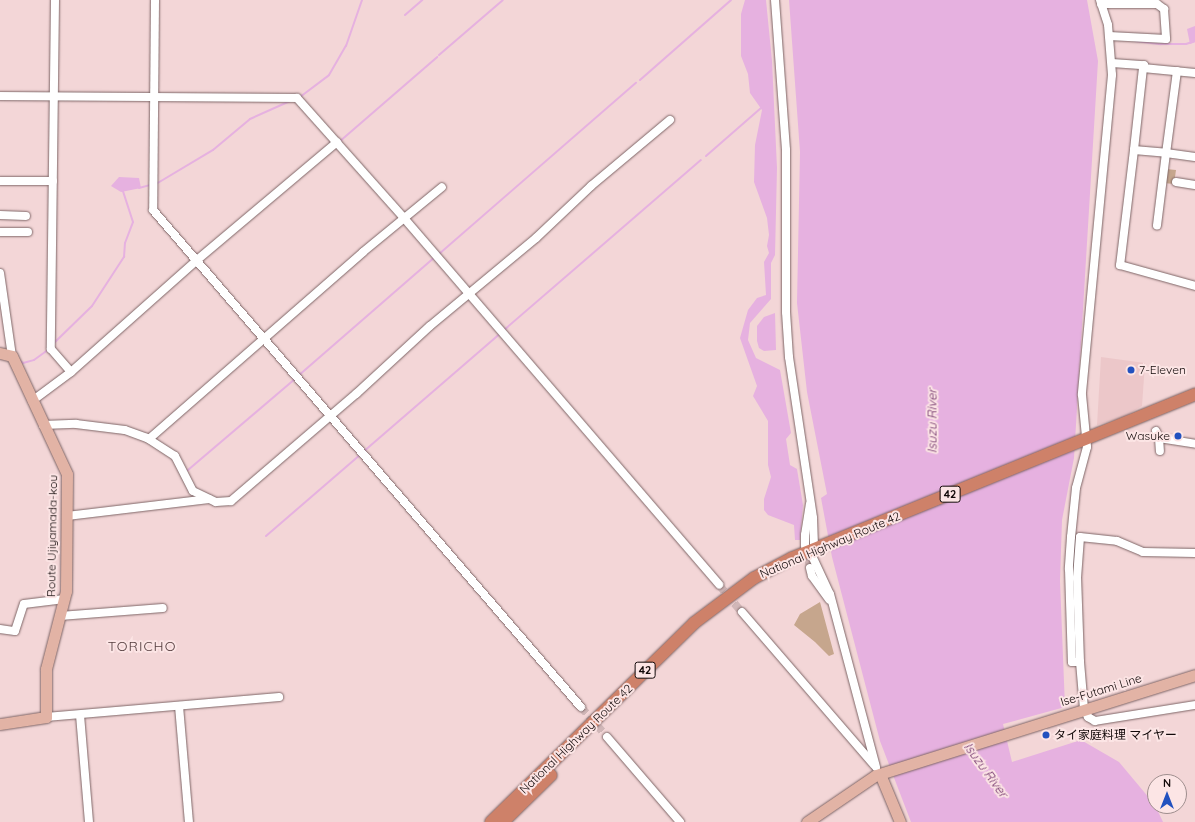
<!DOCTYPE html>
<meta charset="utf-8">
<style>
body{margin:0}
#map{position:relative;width:1195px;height:822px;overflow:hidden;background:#f3d6d7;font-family:Quicksand,"Noto Sans JP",sans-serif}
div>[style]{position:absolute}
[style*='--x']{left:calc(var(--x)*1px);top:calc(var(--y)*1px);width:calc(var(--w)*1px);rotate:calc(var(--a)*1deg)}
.built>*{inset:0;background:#ecc7c9}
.green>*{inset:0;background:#c6a68d}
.water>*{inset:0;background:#e6b1e0}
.stream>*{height:2px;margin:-1px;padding:0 1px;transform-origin:1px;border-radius:1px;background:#e6b1e0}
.minor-tunnel>*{height:8px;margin-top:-4px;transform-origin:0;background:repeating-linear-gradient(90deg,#d1b7b8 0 8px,transparent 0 12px)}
.roads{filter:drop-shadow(0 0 1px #7e6667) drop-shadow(0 0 1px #7e6667)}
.minor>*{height:8px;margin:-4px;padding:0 4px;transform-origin:4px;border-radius:4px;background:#fff}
.major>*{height:11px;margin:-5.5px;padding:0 5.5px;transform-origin:5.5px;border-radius:5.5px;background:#e2b3a5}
.highway>*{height:12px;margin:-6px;padding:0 6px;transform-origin:6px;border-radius:6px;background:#ce8169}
.dots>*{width:11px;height:11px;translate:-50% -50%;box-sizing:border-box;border:2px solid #fce5e5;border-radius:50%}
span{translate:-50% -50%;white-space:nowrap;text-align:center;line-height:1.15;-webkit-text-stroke:4px #fce5e5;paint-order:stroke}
.shield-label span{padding:1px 3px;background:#fce5e5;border:1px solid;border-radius:3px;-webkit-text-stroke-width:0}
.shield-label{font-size:11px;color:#120909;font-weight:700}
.poi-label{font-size:12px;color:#120909}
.left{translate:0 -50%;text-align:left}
.right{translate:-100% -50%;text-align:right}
.street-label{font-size:12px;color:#120909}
.water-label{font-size:13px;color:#72346c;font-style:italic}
.quarter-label{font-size:14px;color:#533c3d;letter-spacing:1px}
.north{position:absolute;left:1147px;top:774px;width:40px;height:40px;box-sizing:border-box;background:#fce5e5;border:1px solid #9e8d8d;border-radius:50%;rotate:0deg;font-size:11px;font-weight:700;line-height:16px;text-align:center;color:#120909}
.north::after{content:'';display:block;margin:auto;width:14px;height:18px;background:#2251bf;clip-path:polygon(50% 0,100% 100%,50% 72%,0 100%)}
</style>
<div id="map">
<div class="built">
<i style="clip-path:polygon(1101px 357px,1145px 363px,1142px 406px,1124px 417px,1097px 425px)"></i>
</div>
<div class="green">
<i style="clip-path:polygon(1166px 169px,1176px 170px,1174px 184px,1164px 183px)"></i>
<i style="clip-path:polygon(820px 602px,834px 654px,829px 656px,815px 642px,794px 625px,800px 614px)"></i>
</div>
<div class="water">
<i style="clip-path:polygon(745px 0,766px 0,772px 61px,777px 168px,775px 255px,771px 263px,771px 299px,750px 323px,748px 340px,756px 358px,780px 370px,791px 433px,786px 439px,790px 465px,797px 469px,803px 505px,800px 540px,795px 540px,794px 525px,768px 515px,764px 510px,764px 499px,771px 477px,768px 465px,768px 421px,753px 396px,757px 386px,740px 338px,748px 310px,757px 298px,766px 295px,764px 262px,769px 253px,767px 246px,769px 235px,767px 218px,754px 182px,755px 145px,762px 110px,750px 93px,748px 74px,741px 56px,741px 14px)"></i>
<i style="clip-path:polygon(789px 0,1087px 0,1098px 61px,1074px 458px,1062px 520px,1060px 581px,1065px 707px,1003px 724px,1012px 762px,1081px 740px,1119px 762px,1155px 805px,1163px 822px,911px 822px,880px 741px,832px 557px,821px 498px,827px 494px,807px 392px,797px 303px,800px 152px)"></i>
<i style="clip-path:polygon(1195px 26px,1195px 42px,1190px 44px,1187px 29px)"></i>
<i style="clip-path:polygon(119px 177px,139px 178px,141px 188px,121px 192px,111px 186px)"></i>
<i style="clip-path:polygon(775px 313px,776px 350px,764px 351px,759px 348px,757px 341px,757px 326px,764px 317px)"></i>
</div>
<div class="stream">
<i style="--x:405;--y:15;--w:23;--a:-41"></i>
<i style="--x:1135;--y:41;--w:26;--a:7"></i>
<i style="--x:1161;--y:44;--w:25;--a:0"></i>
<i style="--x:1186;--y:44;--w:9;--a:-18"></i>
<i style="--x:439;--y:55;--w:84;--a:-40.7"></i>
<i style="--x:640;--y:80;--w:121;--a:-41.3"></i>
<i style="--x:300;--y:97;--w:36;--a:-37"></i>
<i style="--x:329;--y:75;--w:34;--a:-60"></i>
<i style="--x:346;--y:46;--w:49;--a:-70.8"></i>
<i style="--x:339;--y:142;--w:130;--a:-40.9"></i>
<i style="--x:706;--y:156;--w:73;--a:-41.1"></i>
<i style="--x:156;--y:184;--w:66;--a:-30.8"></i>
<i style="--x:213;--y:150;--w:48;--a:-40"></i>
<i style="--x:250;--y:119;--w:44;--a:-24.2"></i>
<i style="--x:139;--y:188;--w:11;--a:-15"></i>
<i style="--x:439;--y:254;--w:261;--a:-41"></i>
<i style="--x:504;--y:330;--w:260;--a:-40.8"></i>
<i style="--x:54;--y:343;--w:53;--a:-44.2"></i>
<i style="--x:92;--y:306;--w:59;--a:-56.9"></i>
<i style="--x:124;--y:257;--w:14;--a:-86"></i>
<i style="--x:125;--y:243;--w:22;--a:-69"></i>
<i style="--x:133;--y:222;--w:33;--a:-108"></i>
<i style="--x:19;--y:360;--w:5;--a:37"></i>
<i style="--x:23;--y:363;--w:11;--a:-15"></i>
<i style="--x:34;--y:360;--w:17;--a:-36"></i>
<i style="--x:298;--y:376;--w:181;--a:-41"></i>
<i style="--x:363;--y:452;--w:182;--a:-40.8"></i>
<i style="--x:188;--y:470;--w:140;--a:-40.4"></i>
<i style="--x:266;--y:536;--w:124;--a:-40.8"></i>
</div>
<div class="minor-tunnel">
<i style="--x:806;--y:547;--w:21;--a:79"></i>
<i style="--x:719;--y:585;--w:35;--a:50"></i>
<i style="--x:581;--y:707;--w:40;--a:49"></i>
</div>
<div class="roads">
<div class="minor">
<i style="--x:55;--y:0;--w:349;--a:90.7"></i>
<i style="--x:51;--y:349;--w:30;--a:49"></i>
<i style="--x:155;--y:0;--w:210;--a:90.5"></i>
<i style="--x:153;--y:210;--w:656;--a:49.27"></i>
<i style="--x:775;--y:0;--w:150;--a:85.8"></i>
<i style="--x:786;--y:150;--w:162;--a:90"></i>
<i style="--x:786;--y:312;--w:45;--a:86.2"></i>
<i style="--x:789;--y:357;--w:163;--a:81.5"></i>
<i style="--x:813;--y:518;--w:32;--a:88"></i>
<i style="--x:1100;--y:0;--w:26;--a:72"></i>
<i style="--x:1108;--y:25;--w:50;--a:85.4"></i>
<i style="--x:1112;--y:75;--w:321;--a:95.4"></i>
<i style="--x:1082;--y:395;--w:52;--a:84.5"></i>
<i style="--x:1087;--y:447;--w:42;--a:105"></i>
<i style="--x:1076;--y:488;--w:49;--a:95.8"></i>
<i style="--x:1071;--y:537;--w:32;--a:94"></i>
<i style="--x:1069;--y:569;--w:93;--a:88.2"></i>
<i style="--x:1072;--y:662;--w:8;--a:0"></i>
<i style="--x:1080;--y:662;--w:47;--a:85.1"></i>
<i style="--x:1084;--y:709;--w:9;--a:63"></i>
<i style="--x:1088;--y:717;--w:8;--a:30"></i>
<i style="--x:1095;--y:721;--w:101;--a:-9.1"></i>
<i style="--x:1101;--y:4;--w:56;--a:0"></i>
<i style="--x:1157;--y:4;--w:9;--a:36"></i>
<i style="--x:1164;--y:9;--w:30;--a:86"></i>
<i style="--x:1166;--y:39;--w:57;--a:-177"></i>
<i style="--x:1112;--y:63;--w:32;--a:4"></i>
<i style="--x:1144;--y:65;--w:3;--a:108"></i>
<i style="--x:1143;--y:68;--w:52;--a:5.5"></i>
<i style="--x:1143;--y:68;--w:82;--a:96.3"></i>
<i style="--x:1134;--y:150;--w:32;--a:5"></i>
<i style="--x:1166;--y:153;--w:73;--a:97.1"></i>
<i style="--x:1177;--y:71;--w:83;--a:97.6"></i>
<i style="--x:1166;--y:153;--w:29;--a:8"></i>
<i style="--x:0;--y:96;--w:297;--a:0.4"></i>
<i style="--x:297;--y:98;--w:159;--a:48.3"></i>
<i style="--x:403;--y:217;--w:485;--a:49.3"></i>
<i style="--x:1134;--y:150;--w:116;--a:96.9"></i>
<i style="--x:1120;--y:265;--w:78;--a:15.6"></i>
<i style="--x:0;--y:181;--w:53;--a:0"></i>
<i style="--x:1176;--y:182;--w:19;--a:9"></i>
<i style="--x:0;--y:215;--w:26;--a:2"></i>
<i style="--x:0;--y:232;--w:28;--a:0"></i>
<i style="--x:0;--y:273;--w:84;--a:81.8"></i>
<i style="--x:32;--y:401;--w:49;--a:-36.6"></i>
<i style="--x:71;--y:372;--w:169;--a:-41.6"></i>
<i style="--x:197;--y:260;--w:183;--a:-40.1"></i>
<i style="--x:43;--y:425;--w:33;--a:-2"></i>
<i style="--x:76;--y:424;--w:49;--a:7"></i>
<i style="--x:125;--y:430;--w:23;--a:20"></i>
<i style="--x:147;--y:438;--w:33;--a:33"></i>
<i style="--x:175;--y:456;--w:39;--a:63"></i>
<i style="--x:193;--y:491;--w:25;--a:26"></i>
<i style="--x:216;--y:502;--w:15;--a:-4"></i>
<i style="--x:231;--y:501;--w:165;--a:-40.6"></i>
<i style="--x:356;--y:394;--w:100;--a:-42.6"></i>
<i style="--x:430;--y:326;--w:138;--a:-39.7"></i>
<i style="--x:536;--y:238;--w:76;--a:-43.4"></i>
<i style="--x:591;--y:186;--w:103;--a:-39.9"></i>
<i style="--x:1156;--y:431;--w:8;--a:67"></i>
<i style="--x:1159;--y:438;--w:36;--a:9"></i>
<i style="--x:1159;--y:438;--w:13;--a:86"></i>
<i style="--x:149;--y:439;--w:284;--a:-41.1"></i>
<i style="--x:363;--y:252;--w:102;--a:-39.4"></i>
<i style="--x:67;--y:516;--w:143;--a:-6.8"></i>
<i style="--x:805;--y:546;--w:11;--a:-90"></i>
<i style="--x:805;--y:535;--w:31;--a:-81"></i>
<i style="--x:813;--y:558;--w:40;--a:65"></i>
<i style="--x:830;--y:594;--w:179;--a:75.1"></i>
<i style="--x:810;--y:568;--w:8;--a:76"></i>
<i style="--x:812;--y:576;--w:29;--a:54"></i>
<i style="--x:742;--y:612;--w:202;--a:49.2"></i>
<i style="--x:60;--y:616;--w:103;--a:-4.4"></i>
<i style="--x:0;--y:629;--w:15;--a:8"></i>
<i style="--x:15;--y:631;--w:28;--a:-72"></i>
<i style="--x:24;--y:604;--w:41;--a:-7"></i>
<i style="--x:1080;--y:662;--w:84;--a:-92"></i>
<i style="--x:1077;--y:578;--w:41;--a:-85.8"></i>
<i style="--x:1080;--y:537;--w:37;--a:6"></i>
<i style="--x:1117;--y:541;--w:28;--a:23"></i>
<i style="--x:1143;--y:552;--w:52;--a:1.1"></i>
<i style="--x:179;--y:706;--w:116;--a:85.1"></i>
<i style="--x:80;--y:715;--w:107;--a:85.2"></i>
<i style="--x:46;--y:717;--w:234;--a:-4.9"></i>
<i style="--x:607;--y:737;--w:112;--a:49.3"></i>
</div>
<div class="major">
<i style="--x:0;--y:353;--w:12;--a:14"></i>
<i style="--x:12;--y:356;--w:130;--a:65"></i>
<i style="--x:67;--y:474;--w:117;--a:90.5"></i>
<i style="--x:66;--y:591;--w:81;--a:104.4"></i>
<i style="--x:46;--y:669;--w:48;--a:90"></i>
<i style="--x:46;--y:717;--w:47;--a:171.3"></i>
<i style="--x:880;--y:774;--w:52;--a:67.4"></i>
<i style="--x:807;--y:822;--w:83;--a:-34.3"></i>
<i style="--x:876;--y:775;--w:334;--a:-17.4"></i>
</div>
<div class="highway">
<i style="--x:491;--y:822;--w:284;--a:-44.4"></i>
<i style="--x:694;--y:623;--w:75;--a:-36.9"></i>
<i style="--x:754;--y:578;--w:43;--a:-27.8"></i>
<i style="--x:792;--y:558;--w:435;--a:-22.1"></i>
<i style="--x:503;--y:822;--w:67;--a:-44.4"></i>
</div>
</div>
<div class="dots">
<i style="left:1131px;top:370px;background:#2251bf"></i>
<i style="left:1178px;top:436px;background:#2251bf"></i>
<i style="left:1046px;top:735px;background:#2251bf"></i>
</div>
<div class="shield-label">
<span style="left:950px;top:494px">42</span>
<span style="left:645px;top:670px">42</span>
</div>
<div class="poi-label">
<span class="left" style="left:1139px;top:370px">7-Eleven</span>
<span class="right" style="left:1170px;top:436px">Wasuke</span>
<span class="left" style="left:1054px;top:735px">タイ家庭料理 マイヤー</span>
</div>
<div class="street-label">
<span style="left:52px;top:536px;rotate:-89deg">Route Ujiyamada-kou</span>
<span style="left:830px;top:545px;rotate:-23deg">National Highway Route 42</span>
<span style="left:1101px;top:690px;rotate:-17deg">Ise-Futami Line</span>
<span style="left:576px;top:739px;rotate:-44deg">National Highway Route 42</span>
</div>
<div class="water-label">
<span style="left:932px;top:421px;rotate:-90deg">Isuzu River</span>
<span style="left:986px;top:770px;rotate:54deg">Isuzu River</span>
</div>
<div class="quarter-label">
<span style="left:142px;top:646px">TORICHO</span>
</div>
<div class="north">N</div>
</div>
